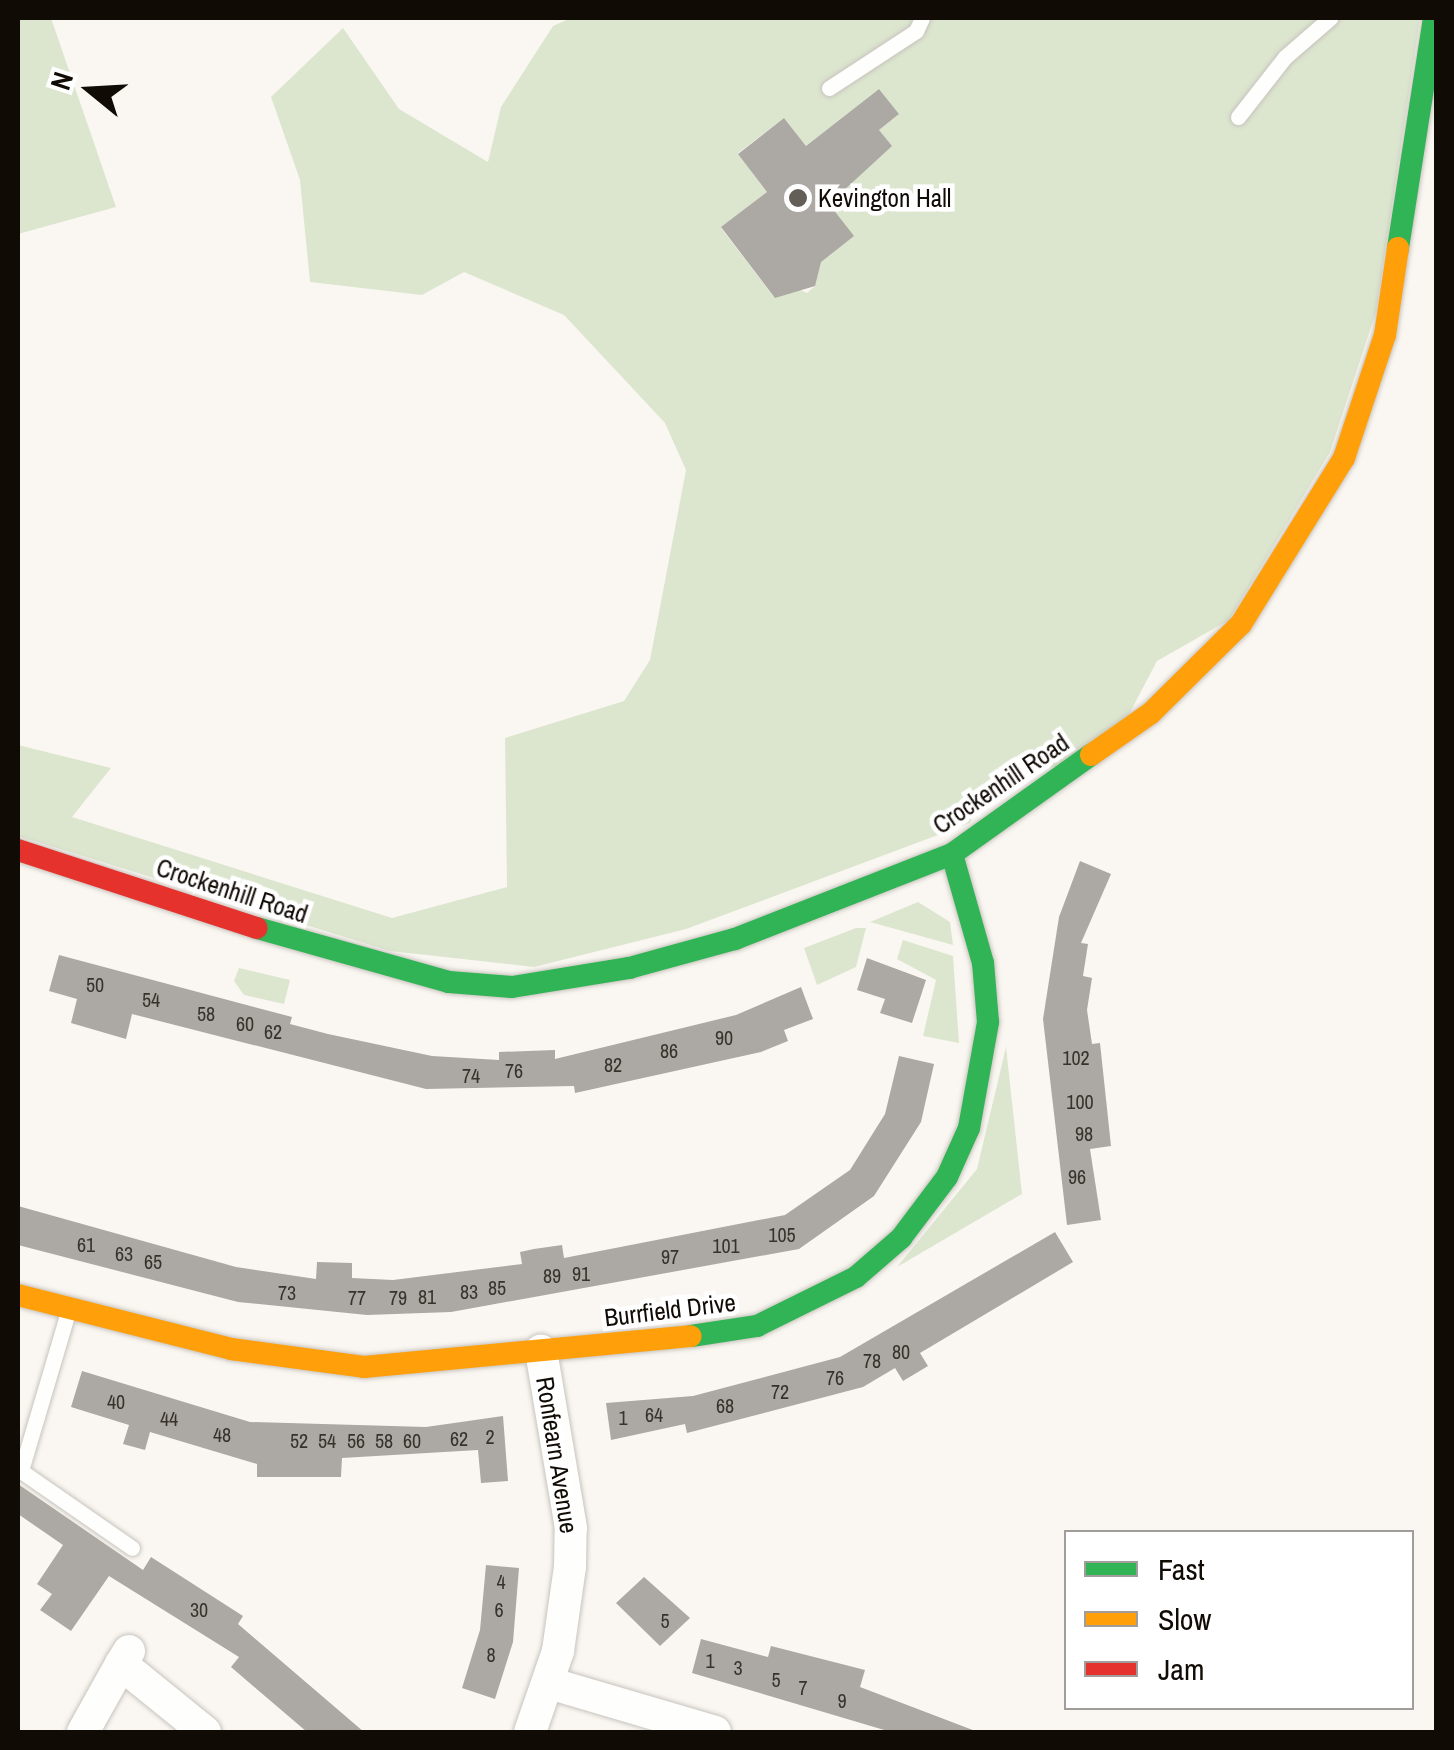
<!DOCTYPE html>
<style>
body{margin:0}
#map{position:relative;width:1454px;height:1750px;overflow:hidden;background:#faf7f2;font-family:"Archivo Narrow",sans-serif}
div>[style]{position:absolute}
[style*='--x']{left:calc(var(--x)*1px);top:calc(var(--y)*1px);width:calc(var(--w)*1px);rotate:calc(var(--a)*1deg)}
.green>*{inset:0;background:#dce6cf}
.building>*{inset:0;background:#aca8a3}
.roads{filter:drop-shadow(0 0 2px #c8c3bd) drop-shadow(0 0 2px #c8c3bd)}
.lane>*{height:15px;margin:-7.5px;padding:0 7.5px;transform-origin:7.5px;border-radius:7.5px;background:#fefefd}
.street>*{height:32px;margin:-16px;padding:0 16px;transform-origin:16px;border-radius:16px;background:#fefefd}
.fast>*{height:22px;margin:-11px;padding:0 11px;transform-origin:11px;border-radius:11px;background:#30b455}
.slow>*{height:22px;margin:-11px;padding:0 11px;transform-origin:11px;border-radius:11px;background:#ff9f0a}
.jam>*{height:22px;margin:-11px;padding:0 11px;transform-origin:11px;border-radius:11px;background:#e5322d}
.dots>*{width:28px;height:28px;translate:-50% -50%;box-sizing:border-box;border:5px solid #fff;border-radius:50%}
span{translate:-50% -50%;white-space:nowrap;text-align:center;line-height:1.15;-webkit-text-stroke:9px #fff;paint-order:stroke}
.number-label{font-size:20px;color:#38322c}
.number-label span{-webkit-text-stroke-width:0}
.poi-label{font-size:25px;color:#110b05}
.left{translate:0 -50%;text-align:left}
.street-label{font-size:25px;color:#110b05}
.frame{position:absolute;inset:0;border:20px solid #110b05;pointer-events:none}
.legend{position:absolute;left:1064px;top:1530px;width:350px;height:180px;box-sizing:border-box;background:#fff;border:2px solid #a09d9b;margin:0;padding:12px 18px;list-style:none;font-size:30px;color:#110b05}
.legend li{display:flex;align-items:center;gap:20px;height:50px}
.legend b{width:50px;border:2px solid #a09d9b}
.north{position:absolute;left:40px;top:40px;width:100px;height:100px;-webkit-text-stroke:8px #fff;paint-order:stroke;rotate:288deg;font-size:28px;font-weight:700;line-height:40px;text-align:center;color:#110b05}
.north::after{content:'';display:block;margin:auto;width:35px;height:45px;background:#110b05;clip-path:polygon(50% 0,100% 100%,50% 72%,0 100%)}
</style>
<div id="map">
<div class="green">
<i style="clip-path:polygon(18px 18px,51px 18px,116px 207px,18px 234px)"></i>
<i style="clip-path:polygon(evenodd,571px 18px,1420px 18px,1376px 312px,1330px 452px,1229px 620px,1157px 661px,1125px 722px,1059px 767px,995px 770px,970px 823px,686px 929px,534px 967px,390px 951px,18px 836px,18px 745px,111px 768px,72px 817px,392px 918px,507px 887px,505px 738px,624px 701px,650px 660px,686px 470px,665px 423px,564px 315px,464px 272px,422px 295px,310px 282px,300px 180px,271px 97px,343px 28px,399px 109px,488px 162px,501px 107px,553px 26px,571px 18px,879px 89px,899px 114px,879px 130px,891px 146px,829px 204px,812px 269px,815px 286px,807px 293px,790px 285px,774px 297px,721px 228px,767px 192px,738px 153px,784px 118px,806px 146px,879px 89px)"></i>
<i style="clip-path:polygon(918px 902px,950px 922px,953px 945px,870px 922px)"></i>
<i style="clip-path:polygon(856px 928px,866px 928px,856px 967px,817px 985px,804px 948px)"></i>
<i style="clip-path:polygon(903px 940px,953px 956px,959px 1043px,923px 1036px,936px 980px,897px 959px)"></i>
<i style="clip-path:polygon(239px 968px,290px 980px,284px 1004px,244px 995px,234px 981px)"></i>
<i style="clip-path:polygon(1006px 1047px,1022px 1194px,897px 1267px,977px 1169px)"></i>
</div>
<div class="building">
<i style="clip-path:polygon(879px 89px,899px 114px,879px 130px,892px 146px,829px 204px,854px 236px,821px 262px,815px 286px,775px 298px,721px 227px,767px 192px,738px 154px,784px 118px,806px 146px)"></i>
<i style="clip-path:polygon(1080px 861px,1111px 874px,1081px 943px,1088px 944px,1083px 976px,1092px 978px,1087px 1010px,1092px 1044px,1100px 1043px,1111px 1146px,1090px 1149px,1101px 1220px,1067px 1225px,1043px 1019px,1059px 917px)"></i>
<i style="clip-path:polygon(59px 955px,292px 1017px,290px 1024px,328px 1034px,432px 1056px,499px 1060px,499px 1052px,555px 1050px,555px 1059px,736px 1015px,801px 987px,813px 1019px,784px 1030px,788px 1041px,761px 1052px,575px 1093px,574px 1086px,426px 1089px,132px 1014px,126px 1039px,71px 1023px,77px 999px,49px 991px)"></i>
<i style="clip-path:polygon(867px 958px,926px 980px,912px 1023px,880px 1013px,885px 999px,857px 990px)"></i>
<i style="clip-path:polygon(899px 1056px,934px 1064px,921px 1122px,874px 1196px,799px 1249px,451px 1312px,367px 1315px,238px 1302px,18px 1245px,18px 1206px,236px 1267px,316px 1279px,317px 1262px,352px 1263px,352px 1278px,393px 1280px,522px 1264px,520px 1252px,534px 1249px,562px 1245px,564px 1258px,785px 1215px,850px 1170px,885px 1114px)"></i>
<i style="clip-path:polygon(1055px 1232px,1073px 1262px,920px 1353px,928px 1366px,903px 1381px,895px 1368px,863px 1387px,687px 1433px,685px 1424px,611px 1440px,606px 1403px,693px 1396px,840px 1357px)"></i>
<i style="clip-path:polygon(82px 1371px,250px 1422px,426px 1427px,503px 1416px,508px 1481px,481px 1483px,478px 1450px,342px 1458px,341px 1477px,257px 1477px,257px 1464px,150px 1432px,145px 1450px,123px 1444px,129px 1425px,71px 1407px)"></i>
<i style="clip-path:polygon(18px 1484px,143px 1570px,151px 1557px,243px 1616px,238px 1624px,364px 1732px,307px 1732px,231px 1667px,239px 1657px,109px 1576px,71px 1631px,40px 1610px,52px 1594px,37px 1584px,63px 1545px,18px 1514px)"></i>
<i style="clip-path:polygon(486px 1565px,519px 1568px,513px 1642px,495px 1699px,462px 1688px,480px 1630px)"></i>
<i style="clip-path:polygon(644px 1577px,690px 1618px,660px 1646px,616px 1603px)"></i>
<i style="clip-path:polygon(701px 1639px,768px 1657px,771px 1646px,865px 1670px,860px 1687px,978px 1732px,891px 1732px,692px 1673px)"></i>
</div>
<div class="roads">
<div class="lane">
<i style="--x:829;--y:88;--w:104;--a:-33.2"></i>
<i style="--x:916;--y:31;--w:14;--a:-65"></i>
<i style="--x:1238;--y:117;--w:76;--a:-51.9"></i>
<i style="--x:1285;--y:57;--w:60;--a:-40.9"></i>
<i style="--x:68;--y:1312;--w:166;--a:106.5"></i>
<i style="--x:21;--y:1471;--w:135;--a:34.7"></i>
</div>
<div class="street">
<i style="--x:129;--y:1651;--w:15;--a:122"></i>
<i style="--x:121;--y:1664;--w:108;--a:39"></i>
<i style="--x:549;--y:1683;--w:173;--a:16.4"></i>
<i style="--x:83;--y:1732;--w:78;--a:-60.8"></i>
<i style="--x:530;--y:1732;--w:86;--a:-70.9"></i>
<i style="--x:558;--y:1651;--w:85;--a:-81.9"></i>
<i style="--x:570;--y:1567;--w:39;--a:-89"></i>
<i style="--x:571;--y:1528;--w:180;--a:-99.6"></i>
</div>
<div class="fast">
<i style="--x:1398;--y:248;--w:233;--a:-81.1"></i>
<i style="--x:257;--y:928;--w:199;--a:15.7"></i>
<i style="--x:449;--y:982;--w:63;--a:4.5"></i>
<i style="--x:512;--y:987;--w:119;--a:-9.2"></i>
<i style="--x:629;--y:968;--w:110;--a:-15.3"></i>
<i style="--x:735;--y:939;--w:233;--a:-21.4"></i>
<i style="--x:952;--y:854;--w:171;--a:-35.5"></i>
<i style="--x:691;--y:1336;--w:67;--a:-8.6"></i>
<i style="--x:757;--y:1326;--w:110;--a:-26.3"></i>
<i style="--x:856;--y:1277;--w:60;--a:-40.9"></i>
<i style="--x:901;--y:1238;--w:76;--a:-53"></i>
<i style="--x:947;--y:1177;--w:54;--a:-65.8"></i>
<i style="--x:969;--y:1128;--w:108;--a:-79.8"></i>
<i style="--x:988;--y:1022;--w:59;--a:-94.8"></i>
<i style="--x:983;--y:963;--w:113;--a:-105.9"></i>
</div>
<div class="slow">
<i style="--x:1091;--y:755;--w:73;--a:-35"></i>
<i style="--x:1151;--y:713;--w:127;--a:-44.7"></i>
<i style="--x:1241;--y:624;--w:195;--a:-58.2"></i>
<i style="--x:1344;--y:458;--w:130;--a:-71.6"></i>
<i style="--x:1385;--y:335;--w:88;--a:-81.5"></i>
<i style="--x:18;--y:1295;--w:220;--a:14.2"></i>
<i style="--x:231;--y:1349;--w:134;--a:7.7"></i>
<i style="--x:364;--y:1367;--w:328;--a:-5.4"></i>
</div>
<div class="jam">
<i style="--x:18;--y:850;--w:251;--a:18.1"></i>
</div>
</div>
<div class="dots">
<i style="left:798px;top:198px;background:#635e58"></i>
</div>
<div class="number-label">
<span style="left:95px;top:984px">50</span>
<span style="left:151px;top:999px">54</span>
<span style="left:206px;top:1013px">58</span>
<span style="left:245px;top:1023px">60</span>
<span style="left:273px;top:1031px">62</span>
<span style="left:724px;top:1037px">90</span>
<span style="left:669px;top:1050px">86</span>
<span style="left:1076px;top:1057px">102</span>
<span style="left:613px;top:1064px">82</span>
<span style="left:514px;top:1070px">76</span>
<span style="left:471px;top:1075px">74</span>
<span style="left:1080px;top:1101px">100</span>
<span style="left:1084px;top:1133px">98</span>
<span style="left:1077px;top:1176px">96</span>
<span style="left:782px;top:1234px">105</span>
<span style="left:86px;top:1244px">61</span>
<span style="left:726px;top:1245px">101</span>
<span style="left:124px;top:1253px">63</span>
<span style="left:670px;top:1256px">97</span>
<span style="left:153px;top:1261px">65</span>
<span style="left:581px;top:1273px">91</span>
<span style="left:552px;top:1275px">89</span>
<span style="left:497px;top:1287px">85</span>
<span style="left:469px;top:1291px">83</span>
<span style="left:287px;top:1292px">73</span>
<span style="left:427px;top:1296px">81</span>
<span style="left:357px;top:1297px">77</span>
<span style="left:398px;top:1297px">79</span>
<span style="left:901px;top:1351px">80</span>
<span style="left:872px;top:1360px">78</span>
<span style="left:835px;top:1377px">76</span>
<span style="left:780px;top:1391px">72</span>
<span style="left:116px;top:1401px">40</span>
<span style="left:725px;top:1405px">68</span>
<span style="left:654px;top:1414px">64</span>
<span style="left:623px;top:1417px">1</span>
<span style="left:169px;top:1418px">44</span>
<span style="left:222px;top:1434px">48</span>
<span style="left:490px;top:1436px">2</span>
<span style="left:459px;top:1438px">62</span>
<span style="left:299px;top:1440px">52</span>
<span style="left:327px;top:1440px">54</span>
<span style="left:356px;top:1440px">56</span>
<span style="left:384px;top:1440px">58</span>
<span style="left:412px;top:1440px">60</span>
<span style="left:501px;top:1581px">4</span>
<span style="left:199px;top:1609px">30</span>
<span style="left:499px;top:1609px">6</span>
<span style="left:665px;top:1620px">5</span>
<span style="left:491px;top:1654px">8</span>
<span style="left:710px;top:1660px">1</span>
<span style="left:738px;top:1667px">3</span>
<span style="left:776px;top:1679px">5</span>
<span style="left:803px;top:1687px">7</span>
<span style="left:842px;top:1700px">9</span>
</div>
<div class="poi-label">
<span class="left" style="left:818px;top:198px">Kevington Hall</span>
</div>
<div class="street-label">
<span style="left:1001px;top:784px;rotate:-34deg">Crockenhill Road</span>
<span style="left:232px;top:891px;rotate:18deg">Crockenhill Road</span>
<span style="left:670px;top:1310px;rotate:-7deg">Burrfield Drive</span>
<span style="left:557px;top:1455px;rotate:81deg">Ronfearn Avenue</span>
</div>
<div class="frame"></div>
<ul class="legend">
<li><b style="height:12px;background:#30b455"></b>Fast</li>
<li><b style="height:12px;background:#ff9f0a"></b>Slow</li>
<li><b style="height:12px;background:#e5322d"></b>Jam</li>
</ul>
<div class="north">N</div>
</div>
